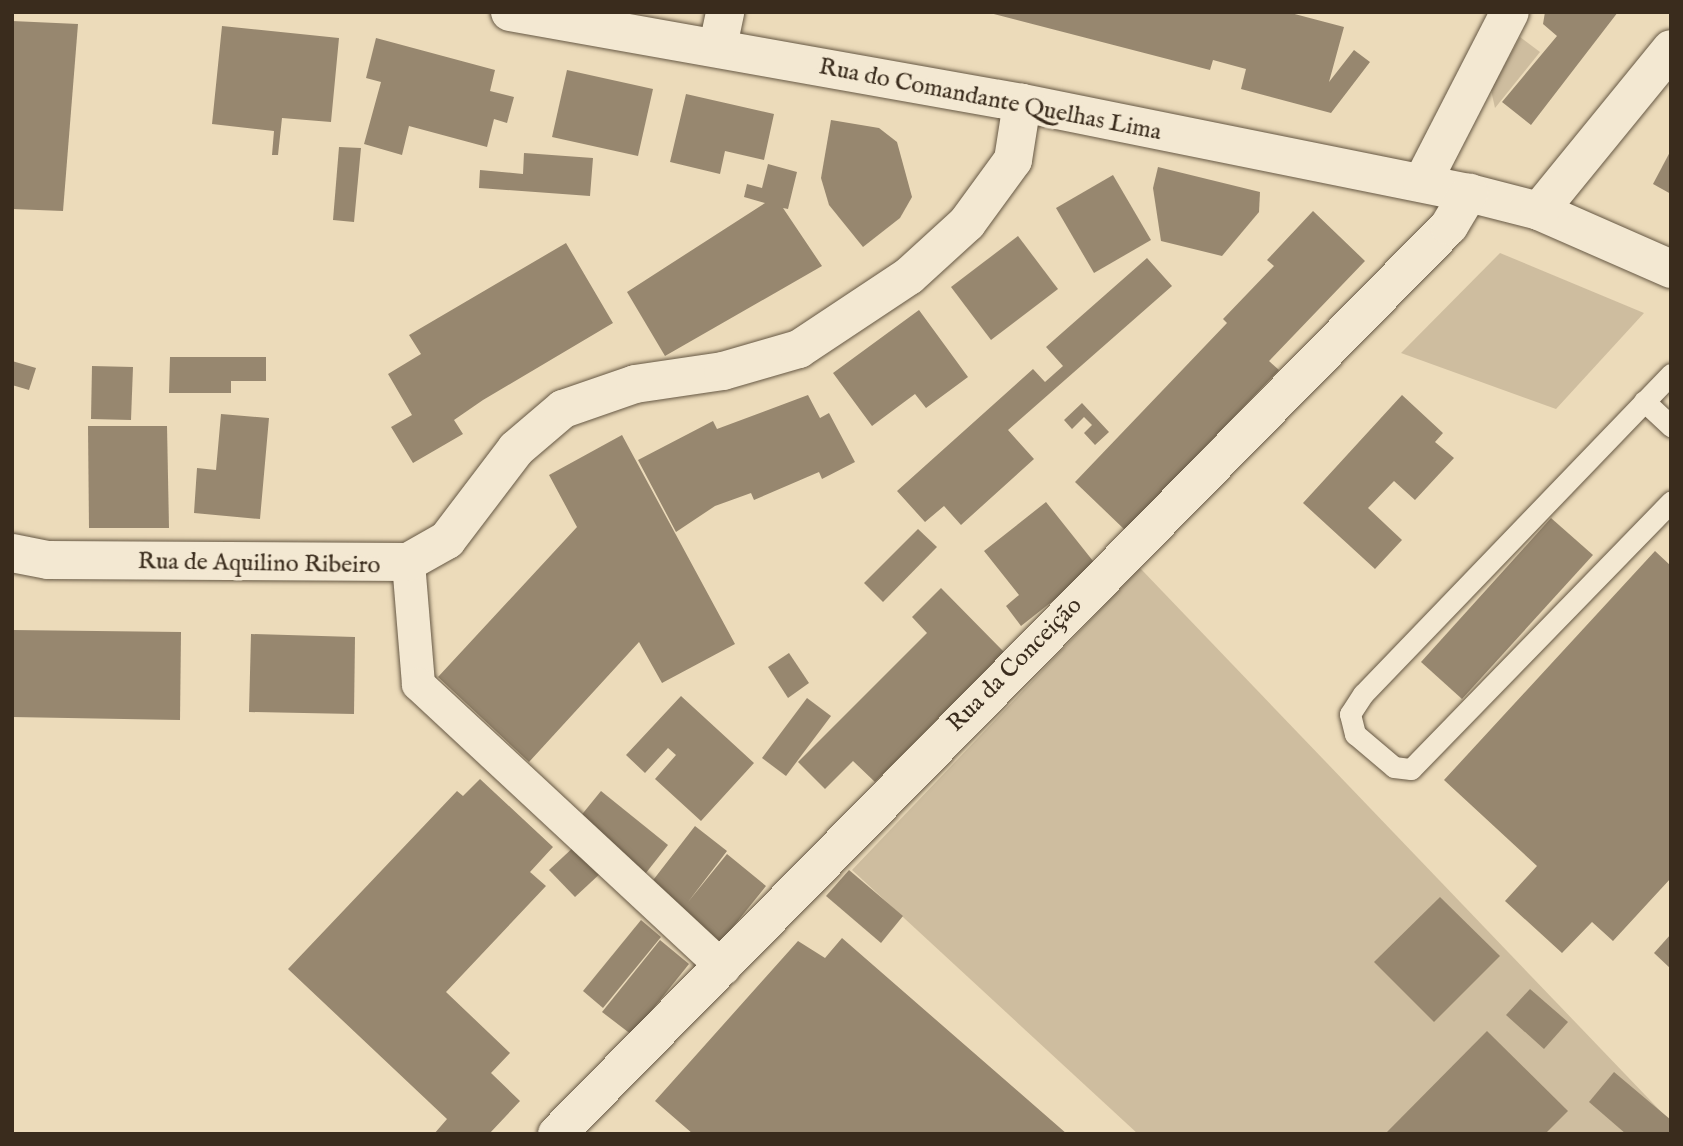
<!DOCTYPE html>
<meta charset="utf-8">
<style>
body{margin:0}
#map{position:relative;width:1683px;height:1146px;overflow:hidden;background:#ecdbba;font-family:"IM FELL English",serif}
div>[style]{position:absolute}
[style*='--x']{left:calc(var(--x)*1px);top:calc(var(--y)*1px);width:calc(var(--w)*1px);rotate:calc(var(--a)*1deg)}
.green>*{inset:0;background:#cebd9f}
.building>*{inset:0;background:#97876f}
.roads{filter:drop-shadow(0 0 2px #665844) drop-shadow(0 0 2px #665844)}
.service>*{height:21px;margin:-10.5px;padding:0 10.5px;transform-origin:10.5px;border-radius:10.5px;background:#f3e8d2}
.pedestrian>*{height:33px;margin:-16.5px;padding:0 16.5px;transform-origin:16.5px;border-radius:16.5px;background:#f3e8d2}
.minor>*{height:38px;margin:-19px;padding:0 19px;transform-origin:19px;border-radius:19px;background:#f3e8d2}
span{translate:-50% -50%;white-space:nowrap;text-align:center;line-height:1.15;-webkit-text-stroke:7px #f3e8d2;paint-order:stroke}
.street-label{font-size:24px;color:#3a2c1d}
.frame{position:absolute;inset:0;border:14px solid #3a2c1d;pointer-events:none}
</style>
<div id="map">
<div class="green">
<i style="clip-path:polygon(1520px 37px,1540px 52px,1495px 108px,1491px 90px)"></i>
<i style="clip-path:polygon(1500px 253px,1644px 313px,1556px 409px,1401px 353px)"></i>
<i style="clip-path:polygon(1140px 568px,1671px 1122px,1671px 1134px,1138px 1134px,852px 870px)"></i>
</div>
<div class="building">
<i style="clip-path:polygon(986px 12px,1287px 12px,1344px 27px,1329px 82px,1354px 50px,1370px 62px,1331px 113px,1241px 89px,1246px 69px,1213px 60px,1210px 70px)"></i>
<i style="clip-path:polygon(1545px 12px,1618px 12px,1531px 125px,1502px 102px,1557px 36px,1543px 24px)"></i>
<i style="clip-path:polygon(12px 21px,78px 24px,63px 211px,12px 209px)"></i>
<i style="clip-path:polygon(222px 26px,339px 38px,331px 122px,282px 118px,278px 155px,272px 155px,274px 131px,212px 124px)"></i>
<i style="clip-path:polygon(376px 38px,495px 70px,490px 91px,514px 97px,507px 123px,494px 119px,487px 147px,409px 126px,402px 155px,364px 144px,381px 82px,366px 78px)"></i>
<i style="clip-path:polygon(567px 70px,653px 89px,638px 156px,552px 137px)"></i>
<i style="clip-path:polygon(686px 94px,774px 114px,764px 160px,725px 151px,720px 174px,670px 162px)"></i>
<i style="clip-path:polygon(831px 120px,879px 128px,897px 142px,912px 197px,900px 218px,863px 247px,829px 205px,821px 178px)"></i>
<i style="clip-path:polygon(339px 147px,361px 148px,354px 222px,333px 220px)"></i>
<i style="clip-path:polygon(1671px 150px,1671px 194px,1653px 184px)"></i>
<i style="clip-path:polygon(524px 153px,593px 158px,590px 196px,479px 188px,480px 170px,523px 174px)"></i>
<i style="clip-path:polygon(768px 164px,797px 172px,788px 209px,783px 208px,822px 266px,665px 356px,627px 292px,765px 203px,744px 197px,747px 184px,762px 188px)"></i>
<i style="clip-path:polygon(1158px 167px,1260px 192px,1259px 212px,1222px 256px,1161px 241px,1153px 188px)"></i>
<i style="clip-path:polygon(1113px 175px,1151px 240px,1094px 273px,1056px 208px)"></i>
<i style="clip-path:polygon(1313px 211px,1365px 261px,1269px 361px,1279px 370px,1125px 530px,1075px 482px,1227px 323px,1223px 319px,1274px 266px,1267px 260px)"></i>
<i style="clip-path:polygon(1018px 236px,1058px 289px,991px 340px,951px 287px)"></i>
<i style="clip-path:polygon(566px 243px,613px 323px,483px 400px,454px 420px,463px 434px,413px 463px,391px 427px,412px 415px,388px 374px,421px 354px,409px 335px)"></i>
<i style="clip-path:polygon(1147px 258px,1172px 286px,1008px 430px,1034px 459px,961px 525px,944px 506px,925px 522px,897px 491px,1033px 369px,1045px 382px,1063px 366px,1046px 347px)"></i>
<i style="clip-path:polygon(919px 310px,968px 377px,926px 408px,915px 394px,872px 426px,833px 373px)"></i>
<i style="clip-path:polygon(170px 357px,266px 357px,266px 381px,231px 381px,231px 393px,169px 393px)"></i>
<i style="clip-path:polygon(12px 361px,36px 368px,29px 390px,12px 385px)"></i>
<i style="clip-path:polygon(92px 366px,133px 367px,131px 420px,91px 419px)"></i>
<i style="clip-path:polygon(808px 395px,820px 418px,829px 413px,855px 462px,822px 479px,819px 472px,754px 500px,751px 493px,715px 506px,676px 532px,638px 460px,713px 421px,717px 429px)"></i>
<i style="clip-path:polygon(1402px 395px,1443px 433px,1435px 442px,1454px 458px,1415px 500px,1394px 481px,1368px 508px,1402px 540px,1375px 569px,1303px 503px)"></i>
<i style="clip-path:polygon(1082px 403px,1109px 432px,1095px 445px,1084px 433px,1092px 425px,1084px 417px,1072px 429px,1064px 420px)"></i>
<i style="clip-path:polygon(221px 414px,269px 418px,260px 519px,194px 513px,197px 468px,216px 470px)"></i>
<i style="clip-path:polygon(88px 426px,167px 426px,169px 528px,89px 528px)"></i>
<i style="clip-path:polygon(622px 435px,735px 644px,662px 683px,639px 642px,529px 762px,438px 677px,577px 527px,549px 475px)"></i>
<i style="clip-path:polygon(1046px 502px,1097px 566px,1021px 626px,1006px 606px,1019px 595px,984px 551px)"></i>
<i style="clip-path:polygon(1551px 518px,1593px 555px,1462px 699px,1421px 662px)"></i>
<i style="clip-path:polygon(918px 529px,937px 547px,883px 602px,864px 583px)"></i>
<i style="clip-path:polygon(1655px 551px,1671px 566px,1671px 878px,1613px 941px,1592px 922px,1562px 953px,1505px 901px,1537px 866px,1444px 780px)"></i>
<i style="clip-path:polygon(941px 588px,1004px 652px,875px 782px,853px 761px,825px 789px,798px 762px,927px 633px,912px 617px)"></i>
<i style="clip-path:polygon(12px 630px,181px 632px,180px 720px,12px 717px)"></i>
<i style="clip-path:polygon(251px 634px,355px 637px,354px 714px,249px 712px)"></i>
<i style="clip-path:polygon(789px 653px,809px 683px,788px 698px,768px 667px)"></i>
<i style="clip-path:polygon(681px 696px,754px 763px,701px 821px,655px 779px,676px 755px,668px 748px,645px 773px,626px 755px)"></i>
<i style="clip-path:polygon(807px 698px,831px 716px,786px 776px,762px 758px)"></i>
<i style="clip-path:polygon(480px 779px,553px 847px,530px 872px,546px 886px,446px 992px,510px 1053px,491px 1073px,520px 1101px,489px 1134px,434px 1134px,447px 1119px,288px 969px,457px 791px,463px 796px)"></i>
<i style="clip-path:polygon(601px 791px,668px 845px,642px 878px,575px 823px)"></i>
<i style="clip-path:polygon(695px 826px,727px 851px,688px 902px,727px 854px,766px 886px,716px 948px,647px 888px)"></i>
<i style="clip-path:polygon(577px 844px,603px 871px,575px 897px,549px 870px)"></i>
<i style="clip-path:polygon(849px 870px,903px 916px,881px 943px,826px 896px)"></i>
<i style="clip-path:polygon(1440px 897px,1500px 956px,1434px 1022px,1374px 962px)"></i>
<i style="clip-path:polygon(641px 920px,661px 937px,603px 1008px,583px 991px)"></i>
<i style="clip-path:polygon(1671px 934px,1671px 969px,1654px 953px)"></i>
<i style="clip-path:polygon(842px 938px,1067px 1134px,693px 1134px,655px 1101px,798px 941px,825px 958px)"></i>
<i style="clip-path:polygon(660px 940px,689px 964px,632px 1035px,602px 1012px)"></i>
<i style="clip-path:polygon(1530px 989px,1568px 1022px,1544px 1049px,1506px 1015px)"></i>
<i style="clip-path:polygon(1487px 1031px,1568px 1111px,1545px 1134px,1385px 1134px)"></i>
<i style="clip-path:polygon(1614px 1072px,1671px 1120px,1671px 1134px,1626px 1134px,1589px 1102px)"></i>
</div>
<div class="roads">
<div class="service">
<i style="--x:1671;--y:374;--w:444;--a:133.9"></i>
<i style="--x:1363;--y:694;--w:24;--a:123"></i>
<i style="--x:1350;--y:714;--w:21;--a:76"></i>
<i style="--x:1355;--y:734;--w:51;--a:40.2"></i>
<i style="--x:1394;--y:767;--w:17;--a:7"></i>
<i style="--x:1411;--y:769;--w:373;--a:-45.8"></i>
<i style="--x:1644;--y:401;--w:37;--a:43"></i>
</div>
<div class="pedestrian">
<i style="--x:408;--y:562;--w:122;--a:85.3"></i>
<i style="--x:418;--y:684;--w:417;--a:42.9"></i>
</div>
<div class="minor">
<i style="--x:510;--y:12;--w:520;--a:10.08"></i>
<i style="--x:1022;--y:103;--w:456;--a:11.4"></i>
<i style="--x:1469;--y:193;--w:72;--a:14.4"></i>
<i style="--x:1539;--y:211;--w:144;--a:23.7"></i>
<i style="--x:718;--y:46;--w:35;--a:-78"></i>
<i style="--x:1422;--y:183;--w:192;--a:-62.8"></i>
<i style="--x:1539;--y:211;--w:209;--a:-50.8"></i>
<i style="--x:12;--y:553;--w:37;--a:11"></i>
<i style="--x:48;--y:560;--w:360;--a:0.3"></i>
<i style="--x:408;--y:562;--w:45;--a:-29.4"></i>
<i style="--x:447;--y:540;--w:114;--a:-52.8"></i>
<i style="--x:516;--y:449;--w:62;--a:-40.4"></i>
<i style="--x:563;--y:409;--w:76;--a:-19.1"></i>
<i style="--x:635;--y:384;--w:89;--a:-8.4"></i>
<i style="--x:723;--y:371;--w:79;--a:-16.1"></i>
<i style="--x:799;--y:349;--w:132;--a:-33.6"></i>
<i style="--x:909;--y:276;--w:79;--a:-42.4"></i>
<i style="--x:967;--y:223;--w:78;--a:-53.9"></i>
<i style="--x:1013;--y:160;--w:58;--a:-81"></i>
<i style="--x:557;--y:1134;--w:1273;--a:-45.51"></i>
<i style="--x:1449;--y:226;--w:39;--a:-59"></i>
</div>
</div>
<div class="street-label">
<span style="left:990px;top:100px;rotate:11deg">Rua do Comandante Quelhas Lima</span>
<span style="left:259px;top:564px;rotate:1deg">Rua de Aquilino Ribeiro</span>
<span style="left:1015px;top:665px;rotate:-45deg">Rua da Conceição</span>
</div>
<div class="frame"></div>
</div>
